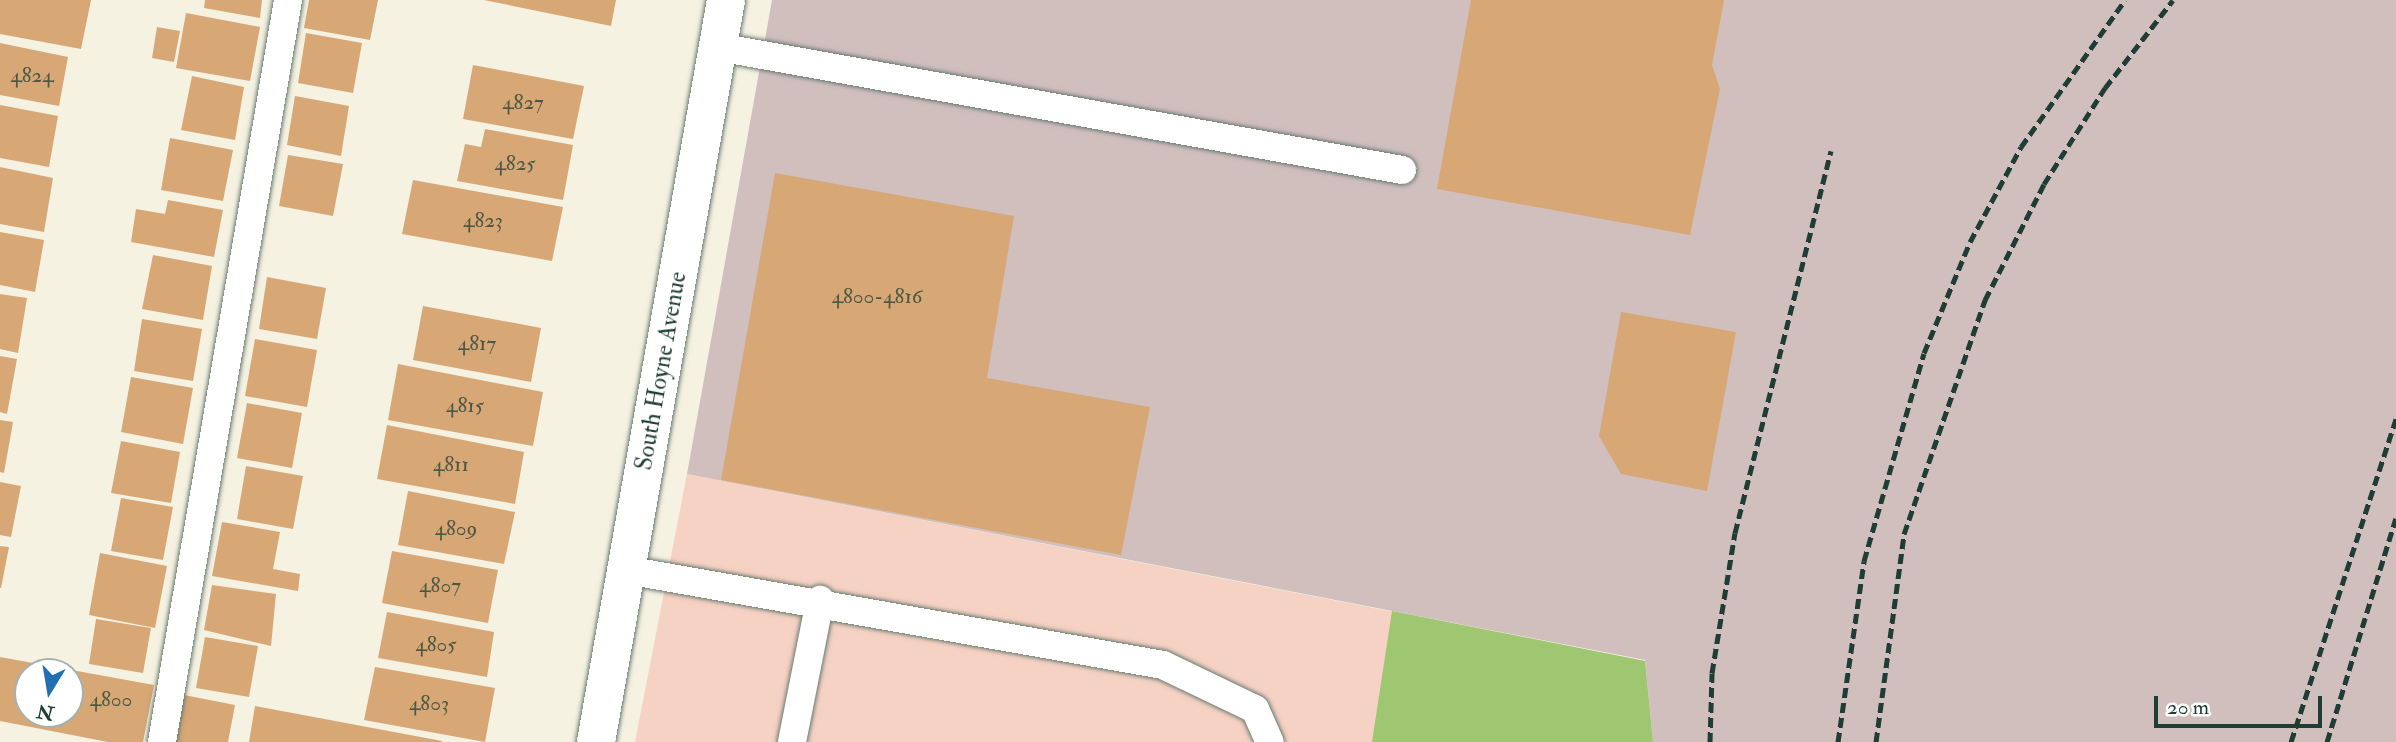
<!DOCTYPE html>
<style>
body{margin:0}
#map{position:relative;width:2396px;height:742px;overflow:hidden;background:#f5f2e2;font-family:"IM FELL Double Pica",serif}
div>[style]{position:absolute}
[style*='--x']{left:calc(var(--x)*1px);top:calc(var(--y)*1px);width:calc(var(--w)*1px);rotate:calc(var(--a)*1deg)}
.built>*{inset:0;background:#f6d2c4}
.industrial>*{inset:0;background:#d1bfbe}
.green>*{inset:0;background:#9fc671}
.building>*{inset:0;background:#d7a776}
.roads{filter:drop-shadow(0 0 2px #6a7c71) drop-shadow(0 0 2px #6a7c71)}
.service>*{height:28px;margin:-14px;padding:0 14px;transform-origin:14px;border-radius:14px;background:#fff}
.minor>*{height:38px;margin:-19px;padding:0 19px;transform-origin:19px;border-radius:19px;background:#fff}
.rail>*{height:5px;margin-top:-2.5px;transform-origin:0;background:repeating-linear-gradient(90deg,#1f3d34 0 10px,transparent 0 15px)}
span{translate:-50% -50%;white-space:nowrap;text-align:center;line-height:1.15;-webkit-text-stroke:5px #fff;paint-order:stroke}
.number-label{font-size:21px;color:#4d5844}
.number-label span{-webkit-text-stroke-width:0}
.street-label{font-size:24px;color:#1f3d34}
.north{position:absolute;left:14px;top:658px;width:70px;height:70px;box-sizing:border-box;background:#fff;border:2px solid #a5b1ae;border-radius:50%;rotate:191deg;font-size:19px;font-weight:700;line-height:28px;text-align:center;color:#1f3d34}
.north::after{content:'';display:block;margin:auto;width:24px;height:32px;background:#1f6fb2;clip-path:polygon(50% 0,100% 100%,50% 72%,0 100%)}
.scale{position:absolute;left:2154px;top:696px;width:168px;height:32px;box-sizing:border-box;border:4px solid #1f3d34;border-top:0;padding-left:9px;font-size:21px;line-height:24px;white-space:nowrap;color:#1f3d34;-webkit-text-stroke:5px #fff;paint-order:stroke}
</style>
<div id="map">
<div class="built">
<i style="clip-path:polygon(687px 474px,1645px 661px,1653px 742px,635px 742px)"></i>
</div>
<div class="industrial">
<i style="clip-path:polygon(772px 0,2396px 0,2396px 742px,1653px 742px,1645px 660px,687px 474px)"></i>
</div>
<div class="green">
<i style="clip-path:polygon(1392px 611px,1645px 661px,1653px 742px,1372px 742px)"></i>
</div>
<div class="building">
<i style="clip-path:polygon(0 0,91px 0,81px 49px,0 34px)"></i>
<i style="clip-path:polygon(205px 0,262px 0,260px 18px,204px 8px)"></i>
<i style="clip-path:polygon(309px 0,378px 0,370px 40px,304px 28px)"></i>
<i style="clip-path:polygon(484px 0,616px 0,611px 26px)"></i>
<i style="clip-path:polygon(1471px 0,1724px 0,1712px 65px,1720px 89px,1690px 235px,1437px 189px)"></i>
<i style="clip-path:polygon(186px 13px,260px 27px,250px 81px,176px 68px)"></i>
<i style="clip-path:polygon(157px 27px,180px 31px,174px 62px,152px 58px)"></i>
<i style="clip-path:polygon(306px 33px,362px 43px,353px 93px,298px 83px)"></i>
<i style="clip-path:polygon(0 43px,68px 57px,59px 106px,0 95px)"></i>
<i style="clip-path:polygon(473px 65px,584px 86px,573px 139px,463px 119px)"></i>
<i style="clip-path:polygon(192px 76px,244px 87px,235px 140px,181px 130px)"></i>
<i style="clip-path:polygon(295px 96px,349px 106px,341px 156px,287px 145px)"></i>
<i style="clip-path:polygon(0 105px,58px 116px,49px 167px,0 158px)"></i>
<i style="clip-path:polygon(485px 129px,573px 145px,563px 200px,457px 181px,465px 144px,481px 147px)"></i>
<i style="clip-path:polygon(170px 138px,233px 150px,223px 201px,161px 190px)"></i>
<i style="clip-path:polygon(288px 155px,343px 164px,333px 216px,279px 206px)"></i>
<i style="clip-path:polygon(0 167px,53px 178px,44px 232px,0 224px)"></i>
<i style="clip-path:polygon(775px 173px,1014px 216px,987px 378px,1150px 407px,1121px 555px,721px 480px)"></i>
<i style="clip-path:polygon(413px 180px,563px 207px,552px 261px,402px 234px)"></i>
<i style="clip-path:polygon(168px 200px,223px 210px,214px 257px,131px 242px,136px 209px,165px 214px)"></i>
<i style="clip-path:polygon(0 232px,44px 240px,35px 292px,0 285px)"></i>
<i style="clip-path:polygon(153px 255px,212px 266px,203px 320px,142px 309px)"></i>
<i style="clip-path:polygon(267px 277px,326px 288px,317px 339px,259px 329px)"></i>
<i style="clip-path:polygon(0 294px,27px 298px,18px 353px,0 349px)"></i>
<i style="clip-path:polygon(423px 306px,541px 328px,531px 382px,413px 360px)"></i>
<i style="clip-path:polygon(1621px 312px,1736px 332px,1707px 491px,1621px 474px,1599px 436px)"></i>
<i style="clip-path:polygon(142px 319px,202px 329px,193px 381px,134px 371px)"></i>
<i style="clip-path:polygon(255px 339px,317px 350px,307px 407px,245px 396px)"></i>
<i style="clip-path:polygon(0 356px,17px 359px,7px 414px,0 412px)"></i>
<i style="clip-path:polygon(398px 364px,543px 392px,533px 446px,388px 420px)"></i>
<i style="clip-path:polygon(131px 377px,193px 388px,183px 444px,121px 432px)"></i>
<i style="clip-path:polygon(247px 403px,302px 413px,292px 468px,237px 458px)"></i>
<i style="clip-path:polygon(0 420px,13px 422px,4px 473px,0 472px)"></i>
<i style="clip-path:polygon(387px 425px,524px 452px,515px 504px,377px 479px)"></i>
<i style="clip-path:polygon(121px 441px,180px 452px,171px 503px,111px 493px)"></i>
<i style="clip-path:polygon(246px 466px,303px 476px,293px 529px,237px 519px)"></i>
<i style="clip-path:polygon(0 482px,21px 486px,11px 537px,0 535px)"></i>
<i style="clip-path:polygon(408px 491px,515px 512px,504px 564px,398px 545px)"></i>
<i style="clip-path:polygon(121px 498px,173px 507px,163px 560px,111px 551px)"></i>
<i style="clip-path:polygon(222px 522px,280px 532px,273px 569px,300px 574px,298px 591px,212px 576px)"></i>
<i style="clip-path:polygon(0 546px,9px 547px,1px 588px,0 588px)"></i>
<i style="clip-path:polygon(392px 551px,498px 570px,488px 623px,382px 603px)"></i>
<i style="clip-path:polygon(100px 553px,167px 566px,155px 628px,89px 615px)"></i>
<i style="clip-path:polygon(212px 585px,276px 594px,271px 646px,204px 630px)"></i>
<i style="clip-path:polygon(387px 612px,494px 632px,487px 677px,378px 658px)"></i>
<i style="clip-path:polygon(96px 619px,151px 628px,143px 673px,89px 664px)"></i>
<i style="clip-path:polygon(205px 637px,258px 646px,249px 697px,196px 688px)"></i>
<i style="clip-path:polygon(evenodd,0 657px,154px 685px,143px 742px,108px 742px,0 721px,0 657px,28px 672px,70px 672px,70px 714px,28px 714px,28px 672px)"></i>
<i style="clip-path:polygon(375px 667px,495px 688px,485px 742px,364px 720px)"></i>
<i style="clip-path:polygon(184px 695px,235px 705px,228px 742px,176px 742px)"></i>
<i style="clip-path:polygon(255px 706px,442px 741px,442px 742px,249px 742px)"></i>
</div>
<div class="roads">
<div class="service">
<i style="--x:718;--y:47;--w:695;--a:10.19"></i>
<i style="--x:626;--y:570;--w:545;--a:10.03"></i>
<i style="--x:1163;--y:665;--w:102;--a:25.6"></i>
<i style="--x:1255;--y:709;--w:36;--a:66"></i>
<i style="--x:162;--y:742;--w:753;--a:-80.36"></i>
<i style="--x:792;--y:742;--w:145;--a:-78.8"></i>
</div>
<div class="minor">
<i style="--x:596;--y:742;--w:753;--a:-80.06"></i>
</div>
</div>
<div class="rail">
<i style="--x:1710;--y:742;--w:69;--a:-88.3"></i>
<i style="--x:1712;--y:673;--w:142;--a:-80.7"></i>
<i style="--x:1735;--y:533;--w:394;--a:-75.9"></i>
<i style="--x:1838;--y:742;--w:183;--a:-81.8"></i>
<i style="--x:1864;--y:561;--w:216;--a:-73.9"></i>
<i style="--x:1924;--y:353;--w:120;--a:-67.5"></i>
<i style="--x:1970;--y:242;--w:108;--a:-61.8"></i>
<i style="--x:2021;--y:147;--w:180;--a:-54.7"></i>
<i style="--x:1876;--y:742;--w:210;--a:-82.3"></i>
<i style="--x:1904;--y:534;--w:248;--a:-70.9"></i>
<i style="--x:1985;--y:300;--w:130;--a:-63"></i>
<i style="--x:2044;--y:184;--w:114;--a:-57.6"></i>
<i style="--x:2105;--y:88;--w:111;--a:-52.3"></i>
<i style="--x:2291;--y:742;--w:341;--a:-72"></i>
<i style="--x:2327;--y:742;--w:234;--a:-72.9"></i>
</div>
<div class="number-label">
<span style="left:32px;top:76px">4824</span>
<span style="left:523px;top:103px">4827</span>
<span style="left:515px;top:164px">4825</span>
<span style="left:483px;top:221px">4823</span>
<span style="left:877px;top:297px">4800-4816</span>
<span style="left:477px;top:344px">4817</span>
<span style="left:465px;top:406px">4815</span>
<span style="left:451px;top:465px">4811</span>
<span style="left:456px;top:529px">4809</span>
<span style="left:440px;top:586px">4807</span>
<span style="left:436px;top:645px">4805</span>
<span style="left:111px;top:700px">4800</span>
<span style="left:429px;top:704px">4803</span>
</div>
<div class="street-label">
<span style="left:661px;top:371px;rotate:-80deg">South Hoyne Avenue</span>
</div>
<div class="north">N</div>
<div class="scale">20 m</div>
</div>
